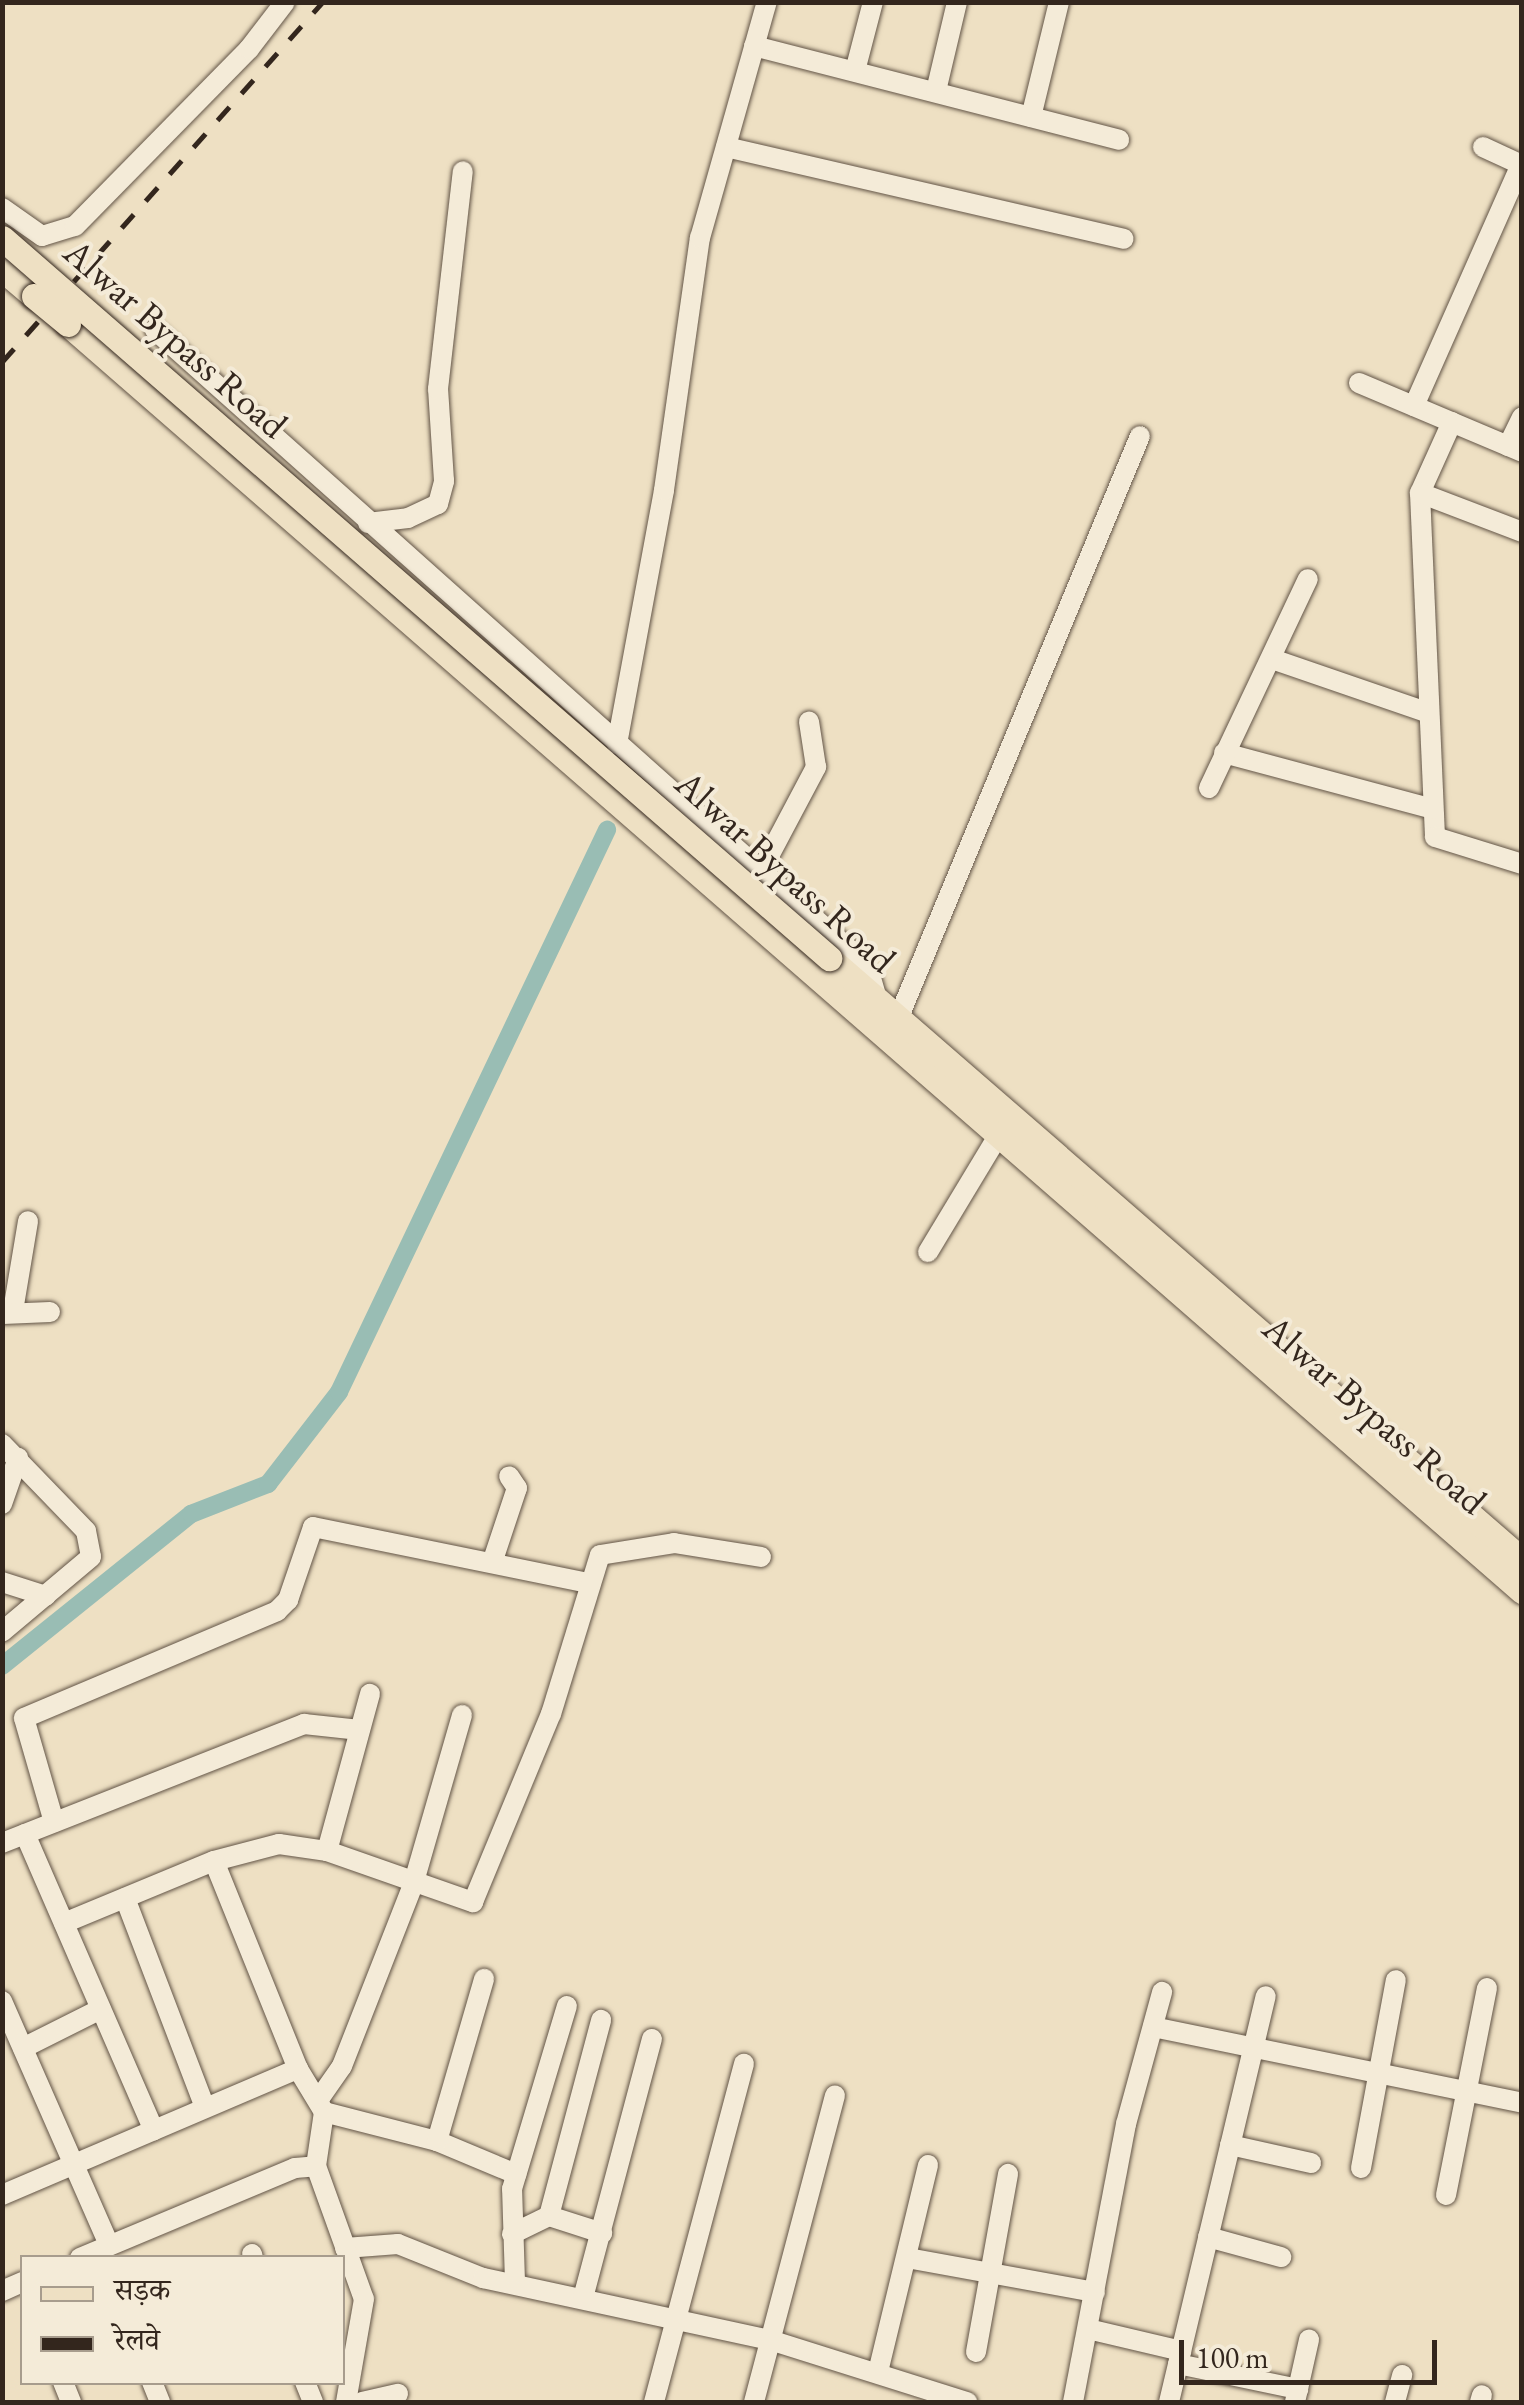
<!DOCTYPE html>
<meta charset="utf-8">
<style>
body{margin:0}
#map{position:relative;width:1524px;height:2405px;overflow:hidden;background:#eee0c3;font-family:"EB Garamond","Noto Serif Devanagari",serif}
div>[style]{position:absolute}
[style*='--x']{left:calc(var(--x)*1px);top:calc(var(--y)*1px);width:calc(var(--w)*1px);rotate:calc(var(--a)*1deg)}
.canal>*{height:18px;margin:-9px;padding:0 9px;transform-origin:9px;border-radius:9px;background:#99bdb4}
.roads{filter:drop-shadow(0 0 2px #625446) drop-shadow(0 0 2px #625446)}
.minor>*{height:20px;margin:-10px;padding:0 10px;transform-origin:10px;border-radius:10px;background:#f4ebd8}
.major>*{height:25px;margin:-12.5px;padding:0 12.5px;transform-origin:12.5px;border-radius:12.5px;background:#eee0c3}
.rail>*{height:5px;margin-top:-2.5px;transform-origin:0;background:repeating-linear-gradient(90deg,#33261d 0 18px,transparent 0 36px)}
.bridges{filter:drop-shadow(0 0 2px #33261d) drop-shadow(0 0 2px #33261d)}
.major-bridge>*{height:25px;margin:-12.5px;padding:0 12.5px;transform-origin:12.5px;border-radius:12.5px;background:#eee0c3}
span{translate:-50% -50%;white-space:nowrap;text-align:center;line-height:1.15;-webkit-text-stroke:8px #f4ebd8;paint-order:stroke}
.street-label{font-size:38px;color:#33261d}
.frame{position:absolute;inset:0;border:5px solid #33261d;pointer-events:none}
.legend{position:absolute;left:20px;top:2255px;width:325px;height:130px;box-sizing:border-box;background:#f4ebd8;border:2px solid #a79c8d;margin:0;padding:12px 18px;list-style:none;font-size:30px;color:#33261d}
.legend li{display:flex;align-items:center;gap:20px;height:50px}
.legend b{width:50px;border:2px solid #a79c8d}
.scale{position:absolute;left:1179px;top:2340px;width:258px;height:45px;box-sizing:border-box;border:5px solid #33261d;border-top:0;padding-left:12px;font-size:30px;line-height:35px;white-space:nowrap;color:#33261d;-webkit-text-stroke:8px #f4ebd8;paint-order:stroke}
</style>
<div id="map">
<div class="canal">
<i style="--x:2;--y:1666;--w:243;--a:-38.8"></i>
<i style="--x:191;--y:1514;--w:83;--a:-21.3"></i>
<i style="--x:268;--y:1484;--w:116;--a:-52.3"></i>
<i style="--x:339;--y:1392;--w:623;--a:-64.51"></i>
</div>
<div class="roads">
<div class="minor">
<i style="--x:754;--y:46;--w:377;--a:14.4"></i>
<i style="--x:855;--y:71;--w:71;--a:-75.4"></i>
<i style="--x:936;--y:91;--w:91;--a:-76.7"></i>
<i style="--x:1031;--y:117;--w:118;--a:-76.3"></i>
<i style="--x:726;--y:147;--w:408;--a:13"></i>
<i style="--x:1483;--y:147;--w:43;--a:24.8"></i>
<i style="--x:2;--y:208;--w:49;--a:35"></i>
<i style="--x:42;--y:236;--w:34;--a:-17"></i>
<i style="--x:75;--y:226;--w:248;--a:-45.5"></i>
<i style="--x:249;--y:49;--w:59;--a:-52.5"></i>
<i style="--x:155;--y:330;--w:931;--a:41.74"></i>
<i style="--x:850;--y:950;--w:35;--a:53"></i>
<i style="--x:871;--y:978;--w:26;--a:74"></i>
<i style="--x:1359;--y:383;--w:177;--a:22.9"></i>
<i style="--x:1414;--y:406;--w:264;--a:-66.1"></i>
<i style="--x:1452;--y:422;--w:78;--a:114.3"></i>
<i style="--x:1420;--y:493;--w:344;--a:87.5"></i>
<i style="--x:1435;--y:837;--w:91;--a:17.2"></i>
<i style="--x:1508;--y:446;--w:32;--a:-64"></i>
<i style="--x:1420;--y:493;--w:109;--a:20.9"></i>
<i style="--x:368;--y:523;--w:40;--a:-7.1"></i>
<i style="--x:408;--y:518;--w:33;--a:-25"></i>
<i style="--x:438;--y:504;--w:24;--a:-75"></i>
<i style="--x:444;--y:481;--w:92;--a:-93.7"></i>
<i style="--x:438;--y:389;--w:219;--a:-83.5"></i>
<i style="--x:1272;--y:659;--w:163;--a:19"></i>
<i style="--x:617;--y:744;--w:258;--a:-79.5"></i>
<i style="--x:664;--y:490;--w:255;--a:-81.9"></i>
<i style="--x:700;--y:238;--w:245;--a:-74.2"></i>
<i style="--x:1224;--y:753;--w:216;--a:15"></i>
<i style="--x:1209;--y:788;--w:231;--a:-64.7"></i>
<i style="--x:761;--y:871;--w:118;--a:-62.1"></i>
<i style="--x:816;--y:767;--w:46;--a:-98.8"></i>
<i style="--x:898;--y:1019;--w:631;--a:-67.46"></i>
<i style="--x:928;--y:1252;--w:135;--a:-58.9"></i>
<i style="--x:13;--y:1311;--w:91;--a:-80.5"></i>
<i style="--x:3;--y:1314;--w:47;--a:-2.4"></i>
<i style="--x:2;--y:1444;--w:121;--a:46"></i>
<i style="--x:86;--y:1531;--w:26;--a:79"></i>
<i style="--x:91;--y:1557;--w:116;--a:139.9"></i>
<i style="--x:2;--y:1504;--w:49;--a:-70.8"></i>
<i style="--x:493;--y:1560;--w:76;--a:-71.6"></i>
<i style="--x:517;--y:1488;--w:14;--a:-124"></i>
<i style="--x:2;--y:1582;--w:46;--a:17.7"></i>
<i style="--x:54;--y:1822;--w:108;--a:-106.1"></i>
<i style="--x:24;--y:1718;--w:275;--a:-22.9"></i>
<i style="--x:277;--y:1611;--w:16;--a:-45"></i>
<i style="--x:288;--y:1600;--w:77;--a:-71.1"></i>
<i style="--x:313;--y:1527;--w:282;--a:11.5"></i>
<i style="--x:25;--y:1834;--w:323;--a:66.5"></i>
<i style="--x:2;--y:1843;--w:325;--a:-21.5"></i>
<i style="--x:304;--y:1724;--w:56;--a:6.1"></i>
<i style="--x:327;--y:1851;--w:163;--a:-74.7"></i>
<i style="--x:125;--y:1898;--w:224;--a:69.1"></i>
<i style="--x:64;--y:1923;--w:162;--a:-22.5"></i>
<i style="--x:214;--y:1861;--w:67;--a:-14.7"></i>
<i style="--x:279;--y:1844;--w:49;--a:8.3"></i>
<i style="--x:327;--y:1851;--w:155;--a:19.3"></i>
<i style="--x:473;--y:1902;--w:204;--a:-67.5"></i>
<i style="--x:551;--y:1714;--w:166;--a:-72.9"></i>
<i style="--x:600;--y:1555;--w:75;--a:-9.2"></i>
<i style="--x:674;--y:1543;--w:88;--a:9.1"></i>
<i style="--x:2;--y:2001;--w:266;--a:66.3"></i>
<i style="--x:1153;--y:2027;--w:377;--a:11.6"></i>
<i style="--x:23;--y:2048;--w:87;--a:-26.6"></i>
<i style="--x:298;--y:2069;--w:50;--a:58.8"></i>
<i style="--x:324;--y:2112;--w:55;--a:98.4"></i>
<i style="--x:319;--y:2099;--w:40;--a:-55.1"></i>
<i style="--x:342;--y:2066;--w:194;--a:-68.6"></i>
<i style="--x:413;--y:1885;--w:177;--a:-73.9"></i>
<i style="--x:324;--y:2112;--w:117;--a:14.4"></i>
<i style="--x:437;--y:2141;--w:86;--a:22.7"></i>
<i style="--x:437;--y:2141;--w:169;--a:-73.8"></i>
<i style="--x:1230;--y:2145;--w:83;--a:12.5"></i>
<i style="--x:1361;--y:2168;--w:191;--a:-79.5"></i>
<i style="--x:2;--y:2195;--w:322;--a:-23.1"></i>
<i style="--x:298;--y:2069;--w:224;--a:-112"></i>
<i style="--x:1446;--y:2195;--w:211;--a:-78.8"></i>
<i style="--x:549;--y:2216;--w:56;--a:17.8"></i>
<i style="--x:512;--y:2234;--w:41;--a:-25.9"></i>
<i style="--x:549;--y:2216;--w:203;--a:-75.1"></i>
<i style="--x:1208;--y:2237;--w:76;--a:15.3"></i>
<i style="--x:345;--y:2248;--w:53;--a:-4.3"></i>
<i style="--x:398;--y:2244;--w:92;--a:21.8"></i>
<i style="--x:483;--y:2278;--w:294;--a:12.2"></i>
<i style="--x:770;--y:2340;--w:207;--a:17.5"></i>
<i style="--x:252;--y:2254;--w:4;--a:76"></i>
<i style="--x:80;--y:2258;--w:233;--a:-22.7"></i>
<i style="--x:295;--y:2168;--w:21;--a:-5"></i>
<i style="--x:316;--y:2166;--w:141;--a:70.2"></i>
<i style="--x:364;--y:2299;--w:105;--a:99.9"></i>
<i style="--x:907;--y:2258;--w:191;--a:10.3"></i>
<i style="--x:515;--y:2282;--w:93;--a:-91.8"></i>
<i style="--x:512;--y:2189;--w:191;--a:-73.3"></i>
<i style="--x:2;--y:2291;--w:22;--a:-24"></i>
<i style="--x:583;--y:2298;--w:268;--a:-75.1"></i>
<i style="--x:1088;--y:2329;--w:96;--a:13.3"></i>
<i style="--x:976;--y:2352;--w:181;--a:-79.8"></i>
<i style="--x:1178;--y:2364;--w:123;--a:11.8"></i>
<i style="--x:878;--y:2372;--w:213;--a:-76.4"></i>
<i style="--x:63;--y:2382;--w:22;--a:68"></i>
<i style="--x:152;--y:2382;--w:22;--a:68"></i>
<i style="--x:305;--y:2382;--w:22;--a:68"></i>
<i style="--x:362;--y:2402;--w:37;--a:-13"></i>
<i style="--x:654;--y:2402;--w:350;--a:-75.1"></i>
<i style="--x:754;--y:2402;--w:317;--a:-75.2"></i>
<i style="--x:1073;--y:2402;--w:283;--a:-79.2"></i>
<i style="--x:1126;--y:2124;--w:137;--a:-74.7"></i>
<i style="--x:1169;--y:2402;--w:417;--a:-76.6"></i>
<i style="--x:1295;--y:2402;--w:64;--a:-77.3"></i>
<i style="--x:1395;--y:2402;--w:28;--a:-75"></i>
<i style="--x:1480;--y:2402;--w:7;--a:-74"></i>
</div>
<div class="major">
<i style="--x:2;--y:269;--w:42;--a:40.2"></i>
<i style="--x:68;--y:324;--w:1929;--a:41.07"></i>
<i style="--x:829;--y:958;--w:918;--a:40.98"></i>
</div>
</div>
<div class="rail">
<i style="--x:2;--y:362;--w:482;--a:-48.3"></i>
</div>
<div class="bridges">
<div class="major-bridge">
<i style="--x:2;--y:238;--w:1097;--a:41.04"></i>
<i style="--x:34;--y:296;--w:44;--a:39.5"></i>
</div>
</div>
<div class="street-label">
<span style="left:176px;top:338px;rotate:41deg">Alwar Bypass Road</span>
<span style="left:786px;top:871px;rotate:42deg">Alwar Bypass Road</span>
<span style="left:1375px;top:1414px;rotate:41deg">Alwar Bypass Road</span>
</div>
<div class="frame"></div>
<ul class="legend">
<li><b style="height:12px;background:#eee0c3"></b>सड़क</li>
<li><b style="height:12px;background:#33261d"></b>रेलवे</li>
</ul>
<div class="scale">100 m</div>
</div>
